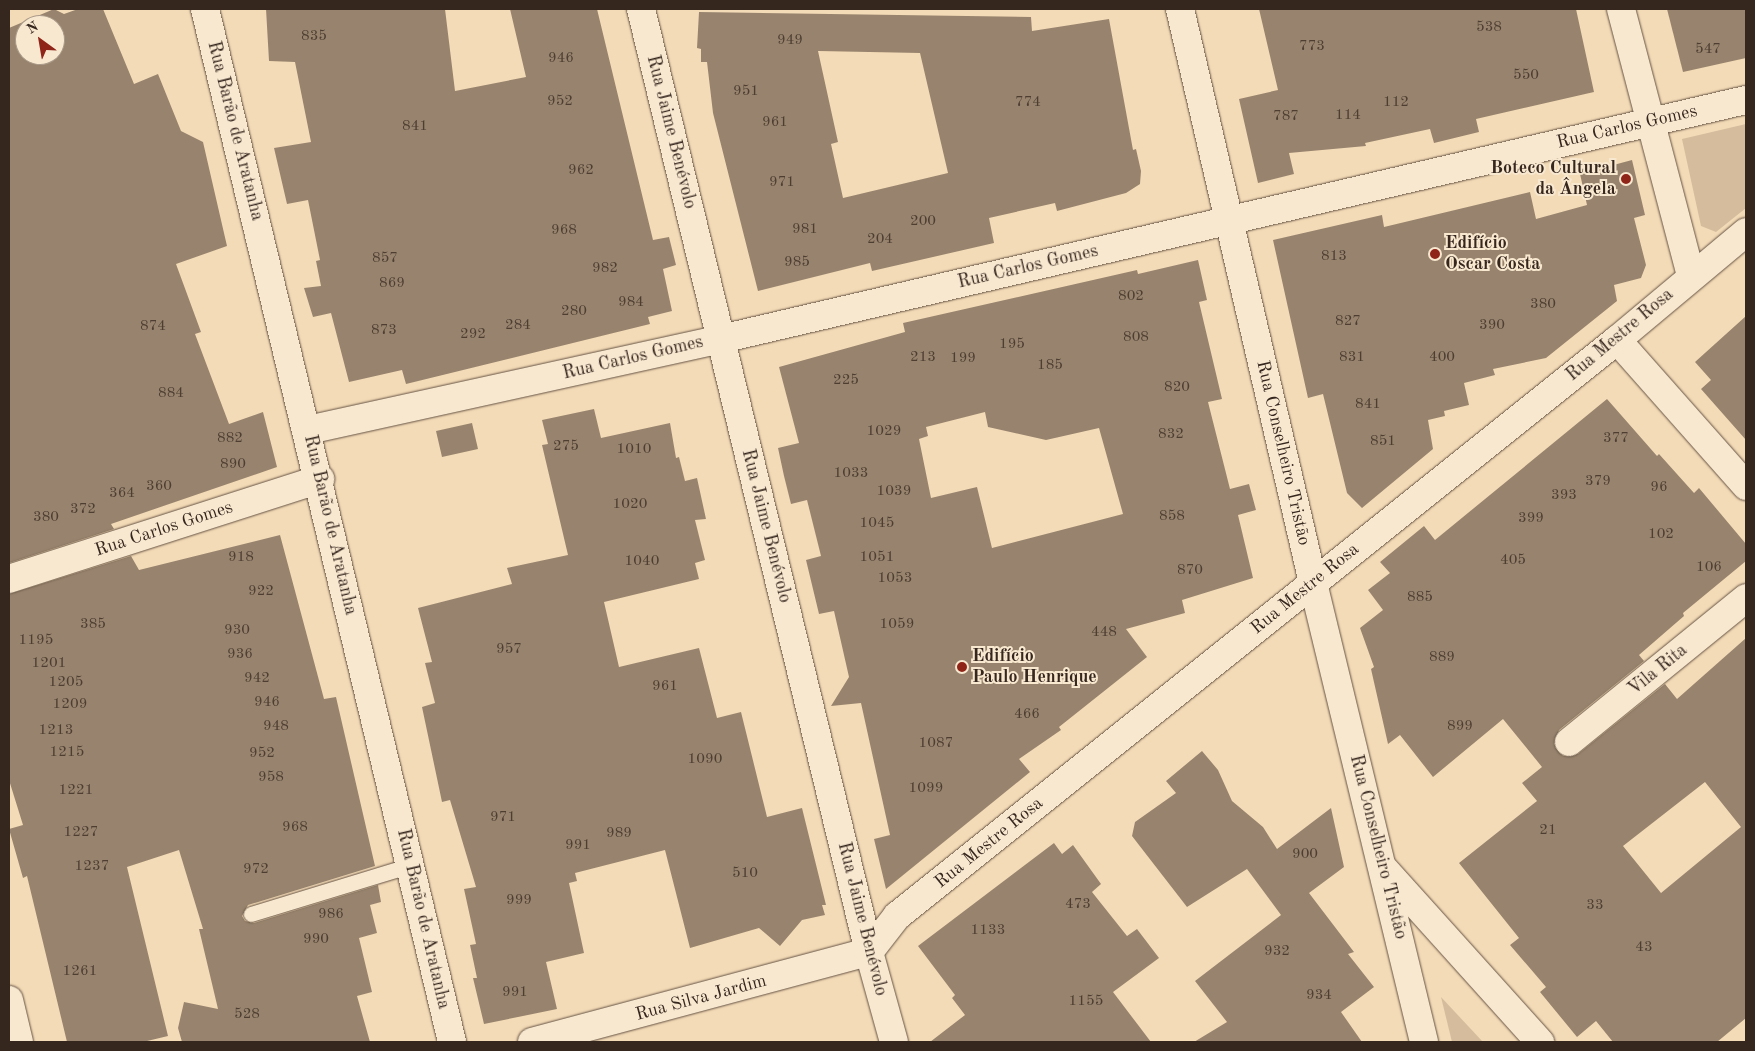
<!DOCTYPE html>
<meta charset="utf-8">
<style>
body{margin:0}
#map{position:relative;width:1755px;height:1051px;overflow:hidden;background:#f4dbb7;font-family:"Old Standard TT",serif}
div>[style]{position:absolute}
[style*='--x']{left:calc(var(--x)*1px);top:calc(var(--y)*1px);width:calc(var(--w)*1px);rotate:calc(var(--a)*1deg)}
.green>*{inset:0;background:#d4bc9d}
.building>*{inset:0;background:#98846e}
.roads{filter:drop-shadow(0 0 1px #655344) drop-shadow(0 0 1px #655344)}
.lane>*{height:15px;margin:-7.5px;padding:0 7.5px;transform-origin:7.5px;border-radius:7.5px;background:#f8e8d0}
.street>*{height:28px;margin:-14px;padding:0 14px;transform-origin:14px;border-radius:14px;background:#f8e8d0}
.secondary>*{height:28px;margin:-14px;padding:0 14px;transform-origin:14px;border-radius:14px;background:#f8e8d0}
.dots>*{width:14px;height:14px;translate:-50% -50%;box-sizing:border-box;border:2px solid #f8e8d0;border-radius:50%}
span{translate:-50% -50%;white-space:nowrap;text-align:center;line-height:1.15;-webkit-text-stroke:4px #f8e8d0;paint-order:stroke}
.number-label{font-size:15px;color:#4e3e32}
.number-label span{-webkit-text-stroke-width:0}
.street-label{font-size:18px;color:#35261e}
.poi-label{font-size:18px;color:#35261e;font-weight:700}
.right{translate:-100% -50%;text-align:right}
.left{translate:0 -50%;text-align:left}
.frame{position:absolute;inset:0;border:10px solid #35261e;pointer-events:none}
.north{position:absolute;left:15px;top:15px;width:50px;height:50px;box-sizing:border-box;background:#f8e8d0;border:1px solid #aa9a89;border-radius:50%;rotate:328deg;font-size:14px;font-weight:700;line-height:20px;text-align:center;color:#35261e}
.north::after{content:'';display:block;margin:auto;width:18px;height:22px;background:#8f2418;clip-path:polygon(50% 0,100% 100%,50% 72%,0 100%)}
</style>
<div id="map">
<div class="green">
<i style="clip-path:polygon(1746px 124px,1746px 208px,1716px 232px,1701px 226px,1682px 139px)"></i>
<i style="clip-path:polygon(1441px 997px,1483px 1042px,1452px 1042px)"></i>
</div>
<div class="building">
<i style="clip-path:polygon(evenodd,54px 9px,64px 14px,78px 9px,103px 9px,134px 84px,158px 74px,181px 131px,203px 142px,227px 246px,176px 264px,201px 332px,195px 334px,229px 424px,263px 412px,277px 467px,111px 524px,114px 529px,9px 563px,9px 28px,54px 9px,25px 25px,55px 25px,55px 55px,25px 55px,25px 25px)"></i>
<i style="clip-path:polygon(266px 9px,445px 9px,455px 91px,526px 77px,510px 9px,597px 9px,653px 240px,669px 237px,676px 265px,663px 269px,672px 311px,648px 317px,650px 324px,406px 384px,402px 370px,349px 382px,331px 313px,313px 317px,304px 288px,321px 286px,316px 261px,320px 260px,308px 200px,287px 204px,274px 148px,311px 142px,295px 62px,269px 61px)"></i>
<i style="clip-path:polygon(1259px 9px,1576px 9px,1594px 92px,1476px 119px,1479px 132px,1434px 143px,1430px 129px,1365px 143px,1366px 146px,1289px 153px,1294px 174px,1258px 183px,1239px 99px,1278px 90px)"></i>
<i style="clip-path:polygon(1667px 9px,1746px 9px,1746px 58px,1683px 72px)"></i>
<i style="clip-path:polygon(evenodd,699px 12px,1031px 17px,1032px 31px,1109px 19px,1133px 150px,1136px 149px,1141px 171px,1140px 184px,1126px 193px,1057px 211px,1055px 203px,989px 218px,994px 243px,872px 271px,870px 263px,758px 291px,713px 113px,707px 62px,701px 62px,701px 49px,697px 48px,699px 12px,818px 51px,920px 53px,948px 173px,843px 198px,831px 144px,838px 142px,818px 51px)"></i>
<i style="clip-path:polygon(1632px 160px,1645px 215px,1634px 218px,1646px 265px,1641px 278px,1614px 285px,1617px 301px,1546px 358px,1493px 369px,1495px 375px,1464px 383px,1469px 405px,1444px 411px,1445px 416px,1428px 420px,1433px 449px,1362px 508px,1347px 493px,1323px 394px,1308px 398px,1273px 240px,1382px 215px,1384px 227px,1530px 192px,1536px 219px,1587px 205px,1580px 174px)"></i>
<i style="clip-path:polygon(evenodd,1198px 260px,1207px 300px,1199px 302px,1222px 399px,1208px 402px,1230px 489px,1249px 484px,1256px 510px,1238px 515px,1253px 578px,1182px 600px,1185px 613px,1126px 629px,1147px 657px,1059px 727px,1061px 730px,1019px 759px,1030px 772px,886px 889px,874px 839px,890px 835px,861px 703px,831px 706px,849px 677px,834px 611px,819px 614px,806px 560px,821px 556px,807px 500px,791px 504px,784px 476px,778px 448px,799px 443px,779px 367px,905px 332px,903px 323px,1137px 270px,1138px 274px,1198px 260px,985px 412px,988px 427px,1046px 440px,1099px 428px,1123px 514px,992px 548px,977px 487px,931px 498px,919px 439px,928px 436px,926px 427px,985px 412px)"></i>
<i style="clip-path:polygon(1746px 316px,1746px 440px,1701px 389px,1711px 380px,1695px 362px)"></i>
<i style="clip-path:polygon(evenodd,1607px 399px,1657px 456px,1659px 454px,1694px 493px,1699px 488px,1746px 544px,1746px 561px,1683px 613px,1684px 616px,1639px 655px,1644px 661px,1559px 730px,1554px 744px,1563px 756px,1578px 754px,1665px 684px,1677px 699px,1746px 638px,1746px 1018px,1717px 1042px,1613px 1042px,1596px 1021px,1577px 1037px,1540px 992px,1546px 987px,1510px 945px,1519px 938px,1459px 863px,1537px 801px,1522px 783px,1542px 767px,1503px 719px,1433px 777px,1400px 735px,1388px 744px,1371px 669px,1374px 667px,1360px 628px,1383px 610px,1368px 590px,1390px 573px,1380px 562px,1424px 526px,1435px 540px,1607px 399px,1705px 782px,1741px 827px,1661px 893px,1623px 846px,1705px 782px)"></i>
<i style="clip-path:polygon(594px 409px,601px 438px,670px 423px,676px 458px,679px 457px,685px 481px,697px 478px,706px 519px,695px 520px,705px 560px,695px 563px,699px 579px,604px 602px,619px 667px,699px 648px,717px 718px,741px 712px,767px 817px,802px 808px,826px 905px,822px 905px,825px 915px,802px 920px,780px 946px,759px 928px,690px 948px,665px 850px,575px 873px,577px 881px,569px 883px,584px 953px,546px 962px,557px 1009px,484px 1024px,473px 978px,477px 978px,470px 945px,476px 944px,464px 889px,476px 887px,450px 800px,442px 802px,422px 707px,435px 703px,425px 663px,432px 662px,418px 608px,512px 584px,507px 568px,568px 555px,542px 445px,548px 444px,542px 420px)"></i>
<i style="clip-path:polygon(472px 423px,478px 449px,442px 457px,436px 431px)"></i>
<i style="clip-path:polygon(280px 535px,324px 699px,336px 697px,375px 866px,248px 905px,242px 916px,245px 921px,254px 923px,378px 885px,381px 902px,370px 905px,377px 933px,359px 938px,372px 992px,357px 996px,370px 1042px,182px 1042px,178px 1028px,184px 1002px,218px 1009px,199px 929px,203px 929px,179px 850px,127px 867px,168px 1036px,143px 1042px,67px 1042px,27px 876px,23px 878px,9px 829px,23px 825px,9px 780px,9px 594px,131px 556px,139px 570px)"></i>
<i style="clip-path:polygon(1202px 751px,1218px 770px,1232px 801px,1263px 827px,1277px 849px,1331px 808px,1344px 867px,1309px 893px,1354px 952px,1348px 954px,1374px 987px,1341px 1012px,1362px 1042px,1194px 1042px,1227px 1022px,1195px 981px,1281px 915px,1247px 869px,1187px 907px,1132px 836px,1135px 822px,1176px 793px,1166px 781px)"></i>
<i style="clip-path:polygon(1054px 843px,1062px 854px,1073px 845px,1101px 884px,1092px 892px,1127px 936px,1137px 929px,1159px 958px,1113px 992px,1151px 1042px,930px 1042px,965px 1015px,952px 998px,955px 995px,918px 946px)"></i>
</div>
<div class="roads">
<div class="lane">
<i style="--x:251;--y:914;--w:167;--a:-17"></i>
</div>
<div class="street">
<i style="--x:1180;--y:9;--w:589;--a:76.95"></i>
<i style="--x:1313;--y:583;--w:472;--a:76.4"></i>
<i style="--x:1621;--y:9;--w:275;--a:75.3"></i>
<i style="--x:1617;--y:340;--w:195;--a:48.5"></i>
<i style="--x:308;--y:430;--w:423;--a:-12.4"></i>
<i style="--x:721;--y:339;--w:1052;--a:-13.13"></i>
<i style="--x:9;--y:579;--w:327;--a:-17.8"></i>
<i style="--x:1569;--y:742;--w:228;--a:-39.1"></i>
<i style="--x:1385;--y:870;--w:232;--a:48"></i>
<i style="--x:9;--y:1000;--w:43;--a:76.6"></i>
<i style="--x:532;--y:1042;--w:349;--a:-15"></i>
<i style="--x:869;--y:952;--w:46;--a:-52.1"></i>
<i style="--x:897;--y:916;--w:922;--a:-38.66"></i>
<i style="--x:1617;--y:340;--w:168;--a:-39.9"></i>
</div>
<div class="secondary">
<i style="--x:205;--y:9;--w:1062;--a:76.55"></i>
<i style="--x:641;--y:9;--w:970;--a:76.41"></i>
<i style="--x:869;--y:952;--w:93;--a:74.5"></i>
</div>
</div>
<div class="dots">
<i style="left:1626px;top:179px;background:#8f2418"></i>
<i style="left:1435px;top:254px;background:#8f2418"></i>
<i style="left:962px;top:667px;background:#8f2418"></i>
</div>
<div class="number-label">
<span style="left:1489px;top:28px">538</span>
<span style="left:314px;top:37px">835</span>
<span style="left:790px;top:41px">949</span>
<span style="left:1312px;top:47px">773</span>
<span style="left:1708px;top:50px">547</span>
<span style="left:561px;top:59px">946</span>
<span style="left:1526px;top:76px">550</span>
<span style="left:746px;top:92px">951</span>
<span style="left:560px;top:102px">952</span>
<span style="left:1028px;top:103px">774</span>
<span style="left:1396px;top:103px">112</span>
<span style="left:1348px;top:116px">114</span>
<span style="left:1286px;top:117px">787</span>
<span style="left:775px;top:123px">961</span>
<span style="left:415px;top:127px">841</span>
<span style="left:581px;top:171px">962</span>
<span style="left:782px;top:183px">971</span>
<span style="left:923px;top:222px">200</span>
<span style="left:805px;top:230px">981</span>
<span style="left:564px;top:231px">968</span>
<span style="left:880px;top:240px">204</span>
<span style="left:1334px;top:257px">813</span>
<span style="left:385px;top:259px">857</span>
<span style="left:797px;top:263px">985</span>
<span style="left:605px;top:269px">982</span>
<span style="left:392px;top:284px">869</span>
<span style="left:1131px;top:297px">802</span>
<span style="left:631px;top:303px">984</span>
<span style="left:1543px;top:305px">380</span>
<span style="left:574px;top:312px">280</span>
<span style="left:1348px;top:322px">827</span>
<span style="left:518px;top:326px">284</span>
<span style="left:1492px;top:326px">390</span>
<span style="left:153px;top:327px">874</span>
<span style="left:384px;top:331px">873</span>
<span style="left:473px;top:335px">292</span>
<span style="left:1136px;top:338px">808</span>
<span style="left:1012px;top:345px">195</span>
<span style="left:923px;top:358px">213</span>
<span style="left:1352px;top:358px">831</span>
<span style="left:1442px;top:358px">400</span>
<span style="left:963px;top:359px">199</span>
<span style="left:1050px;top:366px">185</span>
<span style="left:846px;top:381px">225</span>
<span style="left:1177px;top:388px">820</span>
<span style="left:171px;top:394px">884</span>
<span style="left:1368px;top:405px">841</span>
<span style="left:884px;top:432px">1029</span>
<span style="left:1171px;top:435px">832</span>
<span style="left:230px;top:439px">882</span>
<span style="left:1616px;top:439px">377</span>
<span style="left:1383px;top:442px">851</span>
<span style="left:566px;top:447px">275</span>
<span style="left:634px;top:450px">1010</span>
<span style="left:233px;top:465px">890</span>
<span style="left:851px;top:474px">1033</span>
<span style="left:1598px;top:482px">379</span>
<span style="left:159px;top:487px">360</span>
<span style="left:1659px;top:488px">96</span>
<span style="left:894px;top:492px">1039</span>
<span style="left:122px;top:494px">364</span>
<span style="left:1564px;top:496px">393</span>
<span style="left:630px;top:505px">1020</span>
<span style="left:83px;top:510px">372</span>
<span style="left:1172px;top:517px">858</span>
<span style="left:46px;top:518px">380</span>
<span style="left:1531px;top:519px">399</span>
<span style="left:877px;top:524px">1045</span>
<span style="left:1661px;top:535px">102</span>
<span style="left:241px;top:558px">918</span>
<span style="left:877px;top:558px">1051</span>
<span style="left:1513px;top:561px">405</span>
<span style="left:642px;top:562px">1040</span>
<span style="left:1709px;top:568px">106</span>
<span style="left:1190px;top:571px">870</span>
<span style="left:895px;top:579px">1053</span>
<span style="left:261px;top:592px">922</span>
<span style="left:1420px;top:598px">885</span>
<span style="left:93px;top:625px">385</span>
<span style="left:897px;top:625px">1059</span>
<span style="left:237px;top:631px">930</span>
<span style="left:1104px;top:633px">448</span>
<span style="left:36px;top:641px">1195</span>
<span style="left:509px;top:650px">957</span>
<span style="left:240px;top:655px">936</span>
<span style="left:1442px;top:658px">889</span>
<span style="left:49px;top:664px">1201</span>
<span style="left:257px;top:679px">942</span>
<span style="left:66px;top:683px">1205</span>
<span style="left:665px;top:687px">961</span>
<span style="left:267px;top:703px">946</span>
<span style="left:70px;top:705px">1209</span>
<span style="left:1027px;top:715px">466</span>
<span style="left:276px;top:727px">948</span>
<span style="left:1460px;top:727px">899</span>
<span style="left:56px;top:731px">1213</span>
<span style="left:936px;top:744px">1087</span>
<span style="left:67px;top:753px">1215</span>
<span style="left:262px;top:754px">952</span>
<span style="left:705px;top:760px">1090</span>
<span style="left:271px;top:778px">958</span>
<span style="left:926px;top:789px">1099</span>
<span style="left:76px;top:791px">1221</span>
<span style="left:503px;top:818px">971</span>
<span style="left:295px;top:828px">968</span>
<span style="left:1548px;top:831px">21</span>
<span style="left:81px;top:833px">1227</span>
<span style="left:619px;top:834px">989</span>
<span style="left:578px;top:846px">991</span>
<span style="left:1305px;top:855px">900</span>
<span style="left:92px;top:867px">1237</span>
<span style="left:256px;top:870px">972</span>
<span style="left:745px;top:874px">510</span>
<span style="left:519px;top:901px">999</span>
<span style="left:1078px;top:905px">473</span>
<span style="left:1595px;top:906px">33</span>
<span style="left:331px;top:915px">986</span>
<span style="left:988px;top:931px">1133</span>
<span style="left:316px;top:940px">990</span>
<span style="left:1644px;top:948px">43</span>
<span style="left:1277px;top:952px">932</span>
<span style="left:80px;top:972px">1261</span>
<span style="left:515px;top:993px">991</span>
<span style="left:1319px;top:996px">934</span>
<span style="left:1086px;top:1002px">1155</span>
<span style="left:247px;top:1015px">528</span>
</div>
<div class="street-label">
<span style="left:1627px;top:127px;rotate:-13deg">Rua Carlos Gomes</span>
<span style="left:235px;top:131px;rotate:76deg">Rua Barão de Aratanha</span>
<span style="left:671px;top:132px;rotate:76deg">Rua Jaime Benévolo</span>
<span style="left:1028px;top:267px;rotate:-13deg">Rua Carlos Gomes</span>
<span style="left:1620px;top:335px;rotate:-40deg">Rua Mestre Rosa</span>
<span style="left:633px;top:358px;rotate:-13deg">Rua Carlos Gomes</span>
<span style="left:1283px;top:453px;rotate:77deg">Rua Conselheiro Tristão</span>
<span style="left:330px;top:525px;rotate:77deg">Rua Barão de Aratanha</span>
<span style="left:766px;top:526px;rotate:76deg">Rua Jaime Benévolo</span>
<span style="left:164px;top:529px;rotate:-18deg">Rua Carlos Gomes</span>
<span style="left:1305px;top:589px;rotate:-39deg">Rua Mestre Rosa</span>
<span style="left:1658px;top:670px;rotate:-39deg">Vila Rita</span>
<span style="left:989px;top:843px;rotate:-39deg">Rua Mestre Rosa</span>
<span style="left:1378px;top:847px;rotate:76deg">Rua Conselheiro Tristão</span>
<span style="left:423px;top:919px;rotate:77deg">Rua Barão de Aratanha</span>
<span style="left:862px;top:919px;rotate:76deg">Rua Jaime Benévolo</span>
<span style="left:701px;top:998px;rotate:-15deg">Rua Silva Jardim</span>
</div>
<div class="poi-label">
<span class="right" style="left:1616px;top:179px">Boteco Cultural<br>da Ângela</span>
<span class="left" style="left:1445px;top:254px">Edifício<br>Oscar Costa</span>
<span class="left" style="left:972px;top:667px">Edifício<br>Paulo Henrique</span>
</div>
<div class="frame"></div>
<div class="north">N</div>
</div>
